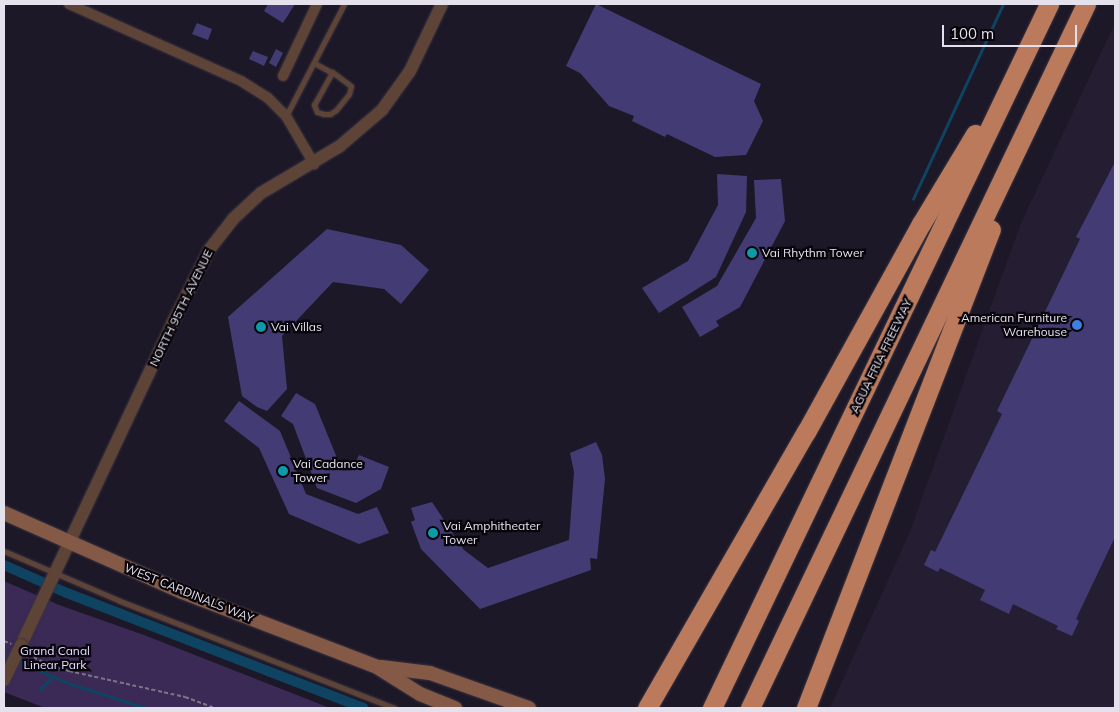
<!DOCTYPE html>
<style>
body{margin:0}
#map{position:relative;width:1119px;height:712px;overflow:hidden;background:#1d1827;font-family:Mulish,sans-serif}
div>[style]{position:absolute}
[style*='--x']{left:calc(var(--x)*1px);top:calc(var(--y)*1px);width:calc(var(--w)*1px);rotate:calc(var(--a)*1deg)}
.built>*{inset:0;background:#251d32}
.green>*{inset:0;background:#3b2956}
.stream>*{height:2.5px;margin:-1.25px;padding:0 1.25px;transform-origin:1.25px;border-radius:1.25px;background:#0e4361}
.canal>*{height:10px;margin:-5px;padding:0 5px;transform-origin:5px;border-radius:5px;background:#0e4361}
.building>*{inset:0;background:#433c74}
.path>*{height:2px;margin-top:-1px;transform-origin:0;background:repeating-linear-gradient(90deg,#7a7583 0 4px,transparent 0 6.5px)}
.roads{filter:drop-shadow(0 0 1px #393443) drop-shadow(0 0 1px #393443)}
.service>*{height:5px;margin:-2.5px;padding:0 2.5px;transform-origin:2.5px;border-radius:2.5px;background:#5e4337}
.minor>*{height:10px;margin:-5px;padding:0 5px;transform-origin:5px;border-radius:5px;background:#5e4337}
.tertiary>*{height:12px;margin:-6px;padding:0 6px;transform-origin:6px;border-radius:6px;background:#5e4337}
.secondary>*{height:14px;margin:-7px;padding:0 7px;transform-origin:7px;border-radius:7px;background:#845946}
.motorway>*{height:19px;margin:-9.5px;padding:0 9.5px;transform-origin:9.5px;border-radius:9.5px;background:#bb7a5c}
.bridges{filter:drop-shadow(0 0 1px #393443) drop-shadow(0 0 1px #393443)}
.tertiary-bridge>*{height:12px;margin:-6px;padding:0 6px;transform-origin:6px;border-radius:6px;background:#5e4337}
.dots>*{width:14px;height:14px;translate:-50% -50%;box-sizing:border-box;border:2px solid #07050b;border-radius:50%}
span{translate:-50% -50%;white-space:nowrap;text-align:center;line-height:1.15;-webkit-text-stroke:4.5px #07050b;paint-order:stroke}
.poi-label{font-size:12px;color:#e5e1ec}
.left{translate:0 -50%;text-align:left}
.right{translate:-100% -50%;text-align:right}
.street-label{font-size:12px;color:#e5e1ec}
.park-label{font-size:12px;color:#e6dbfe}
.frame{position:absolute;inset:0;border:5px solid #e5e1ec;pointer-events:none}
.scale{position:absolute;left:942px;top:25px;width:135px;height:22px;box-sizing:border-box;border:2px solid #e5e1ec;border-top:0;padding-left:6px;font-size:15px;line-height:18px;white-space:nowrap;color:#e5e1ec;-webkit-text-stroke:4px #07050b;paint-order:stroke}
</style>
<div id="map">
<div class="built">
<i style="clip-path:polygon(1115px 23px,1115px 708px,830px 708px,909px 534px,1021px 223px)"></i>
</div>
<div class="green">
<i style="clip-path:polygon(4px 581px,59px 605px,144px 635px,330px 708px,45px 708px,4px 692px)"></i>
</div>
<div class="stream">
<i style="--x:913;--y:199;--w:215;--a:-65.2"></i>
<i style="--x:17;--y:661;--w:56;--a:23.3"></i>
<i style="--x:68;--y:683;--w:83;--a:17.6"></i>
<i style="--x:39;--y:690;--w:18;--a:-45"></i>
</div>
<div class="canal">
<i style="--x:4;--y:565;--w:69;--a:24"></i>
<i style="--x:67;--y:593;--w:318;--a:21.2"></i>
</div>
<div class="building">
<i style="clip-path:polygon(268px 4px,295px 4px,283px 23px,264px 11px)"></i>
<i style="clip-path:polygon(596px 4px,761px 84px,754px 101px,763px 121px,746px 155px,715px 157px,667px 134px,665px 137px,632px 121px,634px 116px,609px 106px,580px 73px,566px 66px)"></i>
<i style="clip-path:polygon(197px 23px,212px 29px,208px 40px,192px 34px)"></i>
<i style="clip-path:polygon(276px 49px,283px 53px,276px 67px,269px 63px)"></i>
<i style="clip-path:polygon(253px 51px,268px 57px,264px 66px,249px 59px)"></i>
<i style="clip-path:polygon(1115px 162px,1115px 537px,1076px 619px,1079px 621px,1072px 636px,1056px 629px,1058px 626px,1013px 604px,1009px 614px,980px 600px,985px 590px,940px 568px,938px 572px,924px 565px,931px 550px,935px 552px,1002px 414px,997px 411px,1080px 239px,1076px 237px)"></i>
<i style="clip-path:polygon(717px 174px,747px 176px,746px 212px,716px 277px,659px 313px,642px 288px,688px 261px,718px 205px)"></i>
<i style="clip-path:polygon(781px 179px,785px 221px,740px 307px,716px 321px,719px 326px,700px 337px,682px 307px,717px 286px,756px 218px,754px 180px)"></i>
<i style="clip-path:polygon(327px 229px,401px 245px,429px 270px,401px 304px,384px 289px,333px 282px,282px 336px,287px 389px,267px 411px,257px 407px,242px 396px,228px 317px)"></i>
<i style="clip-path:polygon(296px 393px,315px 404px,339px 463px,352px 470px,359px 455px,389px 467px,381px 489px,356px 503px,317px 488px,293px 424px,281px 416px)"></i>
<i style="clip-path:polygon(239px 401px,280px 431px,306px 494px,358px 514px,377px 507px,389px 533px,359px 544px,289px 514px,259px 448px,224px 421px)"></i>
<i style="clip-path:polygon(596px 442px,602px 455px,605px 479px,597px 559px,590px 558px,591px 570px,480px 609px,421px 549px,411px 522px,415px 520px,411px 508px,432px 502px,464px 550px,488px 568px,569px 540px,574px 472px,570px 453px)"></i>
</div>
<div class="path">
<i style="--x:4;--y:641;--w:8;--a:23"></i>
<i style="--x:28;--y:654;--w:21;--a:28"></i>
<i style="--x:47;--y:664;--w:23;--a:18"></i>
<i style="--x:69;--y:671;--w:119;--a:12.6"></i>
<i style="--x:185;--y:697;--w:32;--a:20"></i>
</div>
<div class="roads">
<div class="service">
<i style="--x:314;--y:63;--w:24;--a:28"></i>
<i style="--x:335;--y:74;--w:20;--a:37"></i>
<i style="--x:351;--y:86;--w:8;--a:104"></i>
<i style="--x:349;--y:94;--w:21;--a:129"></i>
<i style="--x:336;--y:110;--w:7;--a:146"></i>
<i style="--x:330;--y:114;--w:6;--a:180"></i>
<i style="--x:324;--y:114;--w:7;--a:-164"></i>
<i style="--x:317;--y:112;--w:8;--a:-113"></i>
<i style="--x:314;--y:105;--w:38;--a:-61"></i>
<i style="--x:286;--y:116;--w:126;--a:-62.6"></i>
<i style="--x:4;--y:551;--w:126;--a:23.3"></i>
<i style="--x:120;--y:601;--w:295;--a:21.3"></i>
</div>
<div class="minor">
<i style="--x:69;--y:4;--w:188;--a:24.1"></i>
<i style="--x:241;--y:81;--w:32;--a:32"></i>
<i style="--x:268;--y:98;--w:25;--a:45"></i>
<i style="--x:286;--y:116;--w:56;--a:59.7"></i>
<i style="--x:283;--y:76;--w:80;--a:-64.7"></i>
</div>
<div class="tertiary">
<i style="--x:21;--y:645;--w:355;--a:-64.8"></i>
<i style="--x:172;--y:324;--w:83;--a:-63.4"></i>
<i style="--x:209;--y:250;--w:39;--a:-52"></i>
<i style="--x:233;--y:219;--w:38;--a:-43"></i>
<i style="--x:261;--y:193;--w:92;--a:-30.7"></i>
<i style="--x:340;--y:146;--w:55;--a:-40.6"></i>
<i style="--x:382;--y:110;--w:48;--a:-54.3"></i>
<i style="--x:410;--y:71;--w:74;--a:-64.5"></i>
</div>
<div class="secondary">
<i style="--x:4;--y:513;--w:195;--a:23.9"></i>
<i style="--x:182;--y:592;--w:209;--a:21"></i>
<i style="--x:377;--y:667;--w:51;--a:32.1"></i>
<i style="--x:420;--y:694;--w:38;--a:22"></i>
<i style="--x:381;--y:667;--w:49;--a:7"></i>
<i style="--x:430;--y:673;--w:105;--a:19.5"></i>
</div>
<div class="motorway">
<i style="--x:647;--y:708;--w:319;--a:-60.1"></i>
<i style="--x:806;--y:432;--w:238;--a:-61.1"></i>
<i style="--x:921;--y:224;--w:105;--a:-59"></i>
<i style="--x:712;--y:708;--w:781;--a:-64.42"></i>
<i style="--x:750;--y:708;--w:780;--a:-64.49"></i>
<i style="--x:806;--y:708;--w:513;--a:-68.88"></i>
</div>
</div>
<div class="bridges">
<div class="tertiary-bridge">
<i style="--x:4;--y:680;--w:39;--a:-64"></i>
</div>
</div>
<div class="dots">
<i style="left:752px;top:253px;background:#0f9aa8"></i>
<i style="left:1077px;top:325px;background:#3f7fe0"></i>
<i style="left:261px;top:327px;background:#0f9aa8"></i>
<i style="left:283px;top:471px;background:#0f9aa8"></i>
<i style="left:433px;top:533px;background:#0f9aa8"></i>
</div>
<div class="poi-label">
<span class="left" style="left:762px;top:253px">Vai Rhythm Tower</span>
<span class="right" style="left:1067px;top:325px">American Furniture<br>Warehouse</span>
<span class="left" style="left:271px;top:327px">Vai Villas</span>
<span class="left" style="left:293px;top:471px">Vai Cadance<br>Tower</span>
<span class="left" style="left:443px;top:533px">Vai Amphitheater<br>Tower</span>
</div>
<div class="street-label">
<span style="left:181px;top:308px;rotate:-64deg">NORTH 95TH AVENUE</span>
<span style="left:881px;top:356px;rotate:-64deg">AGUA FRIA FREEWAY</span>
<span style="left:189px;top:593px;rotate:22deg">WEST CARDINALS WAY</span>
</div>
<div class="park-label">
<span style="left:55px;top:658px">Grand Canal<br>Linear Park</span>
</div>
<div class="frame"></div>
<div class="scale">100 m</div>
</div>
